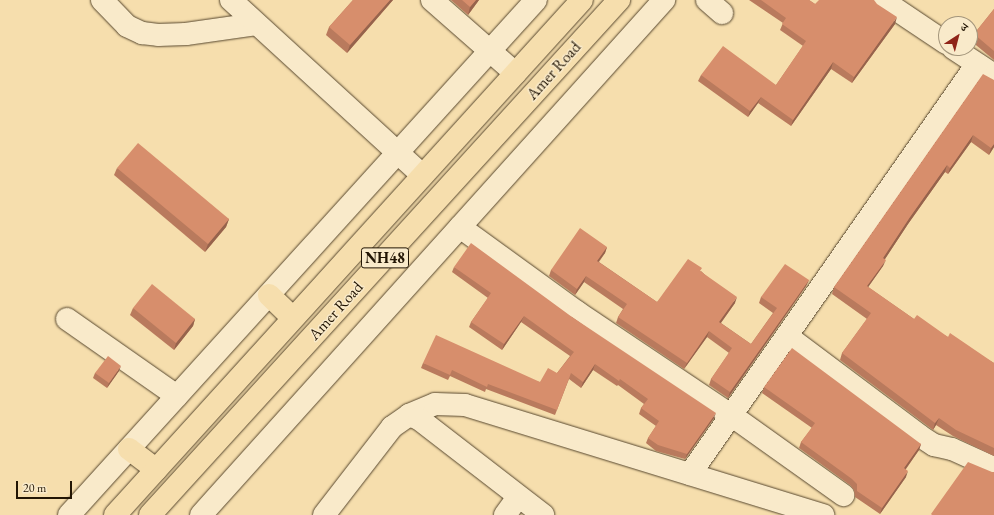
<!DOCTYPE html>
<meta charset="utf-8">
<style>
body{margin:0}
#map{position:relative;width:994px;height:515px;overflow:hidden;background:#f6dead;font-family:"EB Garamond","Noto Serif Devanagari",serif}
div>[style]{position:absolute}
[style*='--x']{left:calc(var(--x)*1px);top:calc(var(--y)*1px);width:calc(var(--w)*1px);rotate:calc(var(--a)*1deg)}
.roads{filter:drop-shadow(0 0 1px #57472e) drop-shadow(0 0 1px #57472e)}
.minor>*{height:22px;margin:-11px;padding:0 11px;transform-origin:11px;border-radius:11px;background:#f9eaca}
.highway>*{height:22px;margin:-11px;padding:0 11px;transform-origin:11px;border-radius:11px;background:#f6dead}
.wall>*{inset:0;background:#b97a5d}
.shaded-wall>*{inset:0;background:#96634c}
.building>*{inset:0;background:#d78e6c}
span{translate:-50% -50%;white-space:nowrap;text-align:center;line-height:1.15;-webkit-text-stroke:3px #f9eaca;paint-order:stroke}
.shield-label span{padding:1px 3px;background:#f9eaca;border:1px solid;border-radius:3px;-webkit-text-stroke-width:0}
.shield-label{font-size:15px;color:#221504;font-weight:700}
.street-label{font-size:16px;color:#221504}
.north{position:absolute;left:938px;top:16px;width:40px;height:40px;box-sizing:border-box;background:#f9eaca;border:1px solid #a3957b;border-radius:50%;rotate:36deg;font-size:11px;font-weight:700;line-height:16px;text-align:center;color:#221504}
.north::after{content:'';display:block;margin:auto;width:14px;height:18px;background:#8f2418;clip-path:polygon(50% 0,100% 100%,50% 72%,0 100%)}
.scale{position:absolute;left:16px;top:481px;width:56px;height:18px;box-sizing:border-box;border:2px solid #221504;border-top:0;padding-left:5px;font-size:12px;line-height:14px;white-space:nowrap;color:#221504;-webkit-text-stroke:3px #f9eaca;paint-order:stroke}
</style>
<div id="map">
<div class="roads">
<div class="minor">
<i style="--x:102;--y:0;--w:36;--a:46"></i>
<i style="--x:127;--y:26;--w:17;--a:25"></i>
<i style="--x:142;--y:33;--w:16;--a:7"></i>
<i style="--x:158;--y:35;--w:28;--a:-2"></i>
<i style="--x:186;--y:34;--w:71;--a:-8.1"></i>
<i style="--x:231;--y:0;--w:259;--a:42.5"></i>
<i style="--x:432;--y:0;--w:111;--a:41.3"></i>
<i style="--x:707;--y:0;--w:20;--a:41"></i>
<i style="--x:882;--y:0;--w:77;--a:33.9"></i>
<i style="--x:953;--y:48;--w:49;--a:33.4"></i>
<i style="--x:460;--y:227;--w:145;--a:36"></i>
<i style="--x:577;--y:312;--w:185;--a:33.8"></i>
<i style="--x:731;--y:415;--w:138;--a:35.5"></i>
<i style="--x:67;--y:319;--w:134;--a:35"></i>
<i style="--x:787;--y:336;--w:166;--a:36.9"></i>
<i style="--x:920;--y:436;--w:17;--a:33"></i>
<i style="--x:934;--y:445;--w:18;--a:13"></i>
<i style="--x:952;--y:449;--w:46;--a:24.3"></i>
<i style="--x:409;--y:415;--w:28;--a:-23"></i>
<i style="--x:435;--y:404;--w:30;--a:2"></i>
<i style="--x:465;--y:405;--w:375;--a:17.1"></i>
<i style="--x:690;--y:474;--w:500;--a:-55.01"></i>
<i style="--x:69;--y:515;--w:695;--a:-47.8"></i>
<i style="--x:201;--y:515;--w:693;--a:-48.04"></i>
<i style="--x:324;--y:515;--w:111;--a:-52.3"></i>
<i style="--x:392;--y:427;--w:21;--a:-35"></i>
<i style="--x:409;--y:415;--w:11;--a:22"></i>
<i style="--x:419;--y:419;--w:157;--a:37.7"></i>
<i style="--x:505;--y:515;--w:22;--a:-54"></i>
</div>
<div class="highway">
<i style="--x:269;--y:295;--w:32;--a:44"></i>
<i style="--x:129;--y:449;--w:34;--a:37"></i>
<i style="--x:115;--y:515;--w:695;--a:-47.8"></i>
<i style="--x:150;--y:515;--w:697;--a:-47.68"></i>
</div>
</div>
<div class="wall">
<i style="clip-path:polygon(353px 0,393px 0,347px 53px,326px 35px,329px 27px)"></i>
<i style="clip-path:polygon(451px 0,479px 0,468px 15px)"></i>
<i style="clip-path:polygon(749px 0,809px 0,815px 4px,895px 24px,852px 83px,831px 69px,791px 126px,758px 103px,748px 117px,698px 81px,701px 75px,776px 85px,803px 46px,780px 30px,783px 23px)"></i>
<i style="clip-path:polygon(994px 9px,994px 60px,971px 41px,974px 34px)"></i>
<i style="clip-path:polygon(994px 80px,994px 147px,989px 155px,971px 142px,948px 174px,945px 172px,908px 224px,885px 259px,883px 266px,868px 287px,914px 319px,948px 337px,994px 363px,994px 456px,953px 436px,936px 425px,933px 430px,840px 360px,842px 353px,867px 319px,832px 294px,834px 287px)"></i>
<i style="clip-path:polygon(117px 168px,229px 219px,226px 227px,205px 252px,114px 175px)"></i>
<i style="clip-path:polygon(607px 247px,605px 253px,599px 262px,657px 302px,701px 271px,735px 303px,721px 323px,751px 344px,773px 313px,759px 303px,761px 297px,809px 280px,806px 286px,728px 398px,709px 385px,711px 379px,729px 353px,707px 337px,684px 369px,616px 323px,618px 317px,623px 309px,584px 282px,575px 295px,549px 276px,551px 270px)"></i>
<i style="clip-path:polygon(454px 267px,572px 317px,714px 418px,685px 459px,656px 451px,646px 443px,648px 438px,656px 426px,639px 414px,641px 408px,644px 404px,618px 385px,617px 386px,593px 370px,581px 388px,569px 379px,555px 415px,486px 389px,485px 392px,450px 376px,448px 380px,421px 368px,423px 363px,540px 382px,557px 373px,570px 356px,521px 322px,502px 350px,469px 327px,471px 322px,488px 298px,452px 272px)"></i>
<i style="clip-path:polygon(133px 308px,195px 319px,193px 326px,174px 350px,130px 315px)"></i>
<i style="clip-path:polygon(119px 371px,107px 388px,93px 378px,95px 373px)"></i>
<i style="clip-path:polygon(764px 387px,921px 444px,919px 450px,906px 469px,906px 477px,880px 514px,855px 497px,854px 490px,850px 485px,799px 448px,801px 442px,812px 428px,762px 393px)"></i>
</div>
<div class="shaded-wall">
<i style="clip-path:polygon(390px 0,393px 0,347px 53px,350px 45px)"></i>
<i style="clip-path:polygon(476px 0,479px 0,468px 15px,470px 7px)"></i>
<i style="clip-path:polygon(897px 17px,895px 24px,852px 83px,854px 77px)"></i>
<i style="clip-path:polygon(833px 62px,831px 69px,791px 126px,793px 120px)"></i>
<i style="clip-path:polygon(761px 97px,758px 103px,748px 117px,750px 111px)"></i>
<i style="clip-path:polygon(973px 135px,971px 142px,948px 174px,950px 168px)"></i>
<i style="clip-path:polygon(994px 144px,994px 147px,989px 155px,991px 148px)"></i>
<i style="clip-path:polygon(947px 165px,945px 172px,908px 224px,881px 265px,883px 258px,910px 217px)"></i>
<i style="clip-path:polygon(229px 219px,226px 227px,205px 252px,208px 244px)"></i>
<i style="clip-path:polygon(607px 247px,605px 253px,595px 266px,597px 261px)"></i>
<i style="clip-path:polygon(886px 260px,883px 266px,864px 293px,867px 286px)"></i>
<i style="clip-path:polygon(586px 276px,584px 282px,575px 295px,577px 289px)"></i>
<i style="clip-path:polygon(809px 280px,806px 286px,728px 398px,730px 392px)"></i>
<i style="clip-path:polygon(737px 297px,735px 303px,717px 328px,719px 322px)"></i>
<i style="clip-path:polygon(524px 316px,521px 322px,502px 350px,504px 344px)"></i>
<i style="clip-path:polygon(195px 319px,193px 326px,174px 350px,176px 343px)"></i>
<i style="clip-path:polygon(709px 331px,707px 337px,684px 369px,687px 363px)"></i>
<i style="clip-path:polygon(595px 364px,593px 370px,581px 388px,583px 382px)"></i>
<i style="clip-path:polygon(121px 366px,119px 371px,107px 388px,109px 383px)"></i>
<i style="clip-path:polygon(716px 413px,714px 418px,685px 459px,687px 454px)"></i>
<i style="clip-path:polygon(939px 418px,936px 425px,933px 430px,935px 423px)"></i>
<i style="clip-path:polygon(921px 444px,919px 450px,902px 474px,904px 468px)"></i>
<i style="clip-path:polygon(908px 471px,906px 477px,880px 514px,882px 508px)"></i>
</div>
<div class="building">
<i style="clip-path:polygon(353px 0,390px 0,350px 45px,329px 27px)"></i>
<i style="clip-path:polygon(462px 0,476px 0,470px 7px)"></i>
<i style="clip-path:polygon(761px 0,809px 0,815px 4px,819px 0,874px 0,877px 4px,897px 17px,854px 77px,833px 62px,793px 120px,761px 97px,750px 111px,701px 75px,723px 46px,776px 85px,806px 41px,782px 24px,786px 18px)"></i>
<i style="clip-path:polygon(994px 9px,994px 51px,974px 34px)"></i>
<i style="clip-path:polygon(983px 74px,994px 80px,994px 144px,991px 148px,973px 135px,950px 168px,947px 165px,910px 217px,883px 258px,886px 260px,867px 286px,914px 319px,917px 315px,948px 337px,950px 333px,994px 363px,994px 448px,956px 430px,939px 418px,935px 423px,842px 353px,871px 313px,834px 287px)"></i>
<i style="clip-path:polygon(138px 143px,229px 219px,208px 244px,117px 168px)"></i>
<i style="clip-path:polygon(580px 228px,607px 247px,597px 261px,657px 302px,688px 259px,702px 268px,700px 271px,737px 297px,719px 322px,751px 344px,777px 308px,761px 297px,785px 264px,809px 280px,730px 392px,711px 379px,732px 348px,709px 331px,687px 363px,618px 317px,627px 304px,586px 276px,577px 289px,551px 270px)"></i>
<i style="clip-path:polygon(471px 243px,572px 317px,716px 413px,687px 454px,658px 445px,648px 438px,659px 421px,641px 408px,648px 399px,620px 379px,619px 381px,595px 364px,583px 382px,571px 373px,557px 410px,488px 384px,487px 387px,452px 370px,450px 375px,423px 363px,436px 335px,540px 382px,548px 368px,557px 373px,574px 352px,524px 316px,504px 344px,471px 322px,491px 293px,454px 267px)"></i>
<i style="clip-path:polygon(152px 284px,195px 319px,176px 343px,133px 308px)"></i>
<i style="clip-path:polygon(792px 348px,921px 444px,904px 468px,908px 471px,882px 508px,857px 491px,857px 484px,852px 479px,801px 442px,815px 423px,764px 387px)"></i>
<i style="clip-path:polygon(108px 356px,121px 366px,109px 383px,95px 373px)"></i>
<i style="clip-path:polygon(968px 462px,992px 472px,994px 472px,994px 515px,932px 515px,931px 514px)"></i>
</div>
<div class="shield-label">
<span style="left:385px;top:258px">NH48</span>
</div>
<div class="street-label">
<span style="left:554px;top:71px;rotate:-48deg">Amer Road</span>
<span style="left:336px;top:311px;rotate:-48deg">Amer Road</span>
</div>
<div class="north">उ</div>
<div class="scale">20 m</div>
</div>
